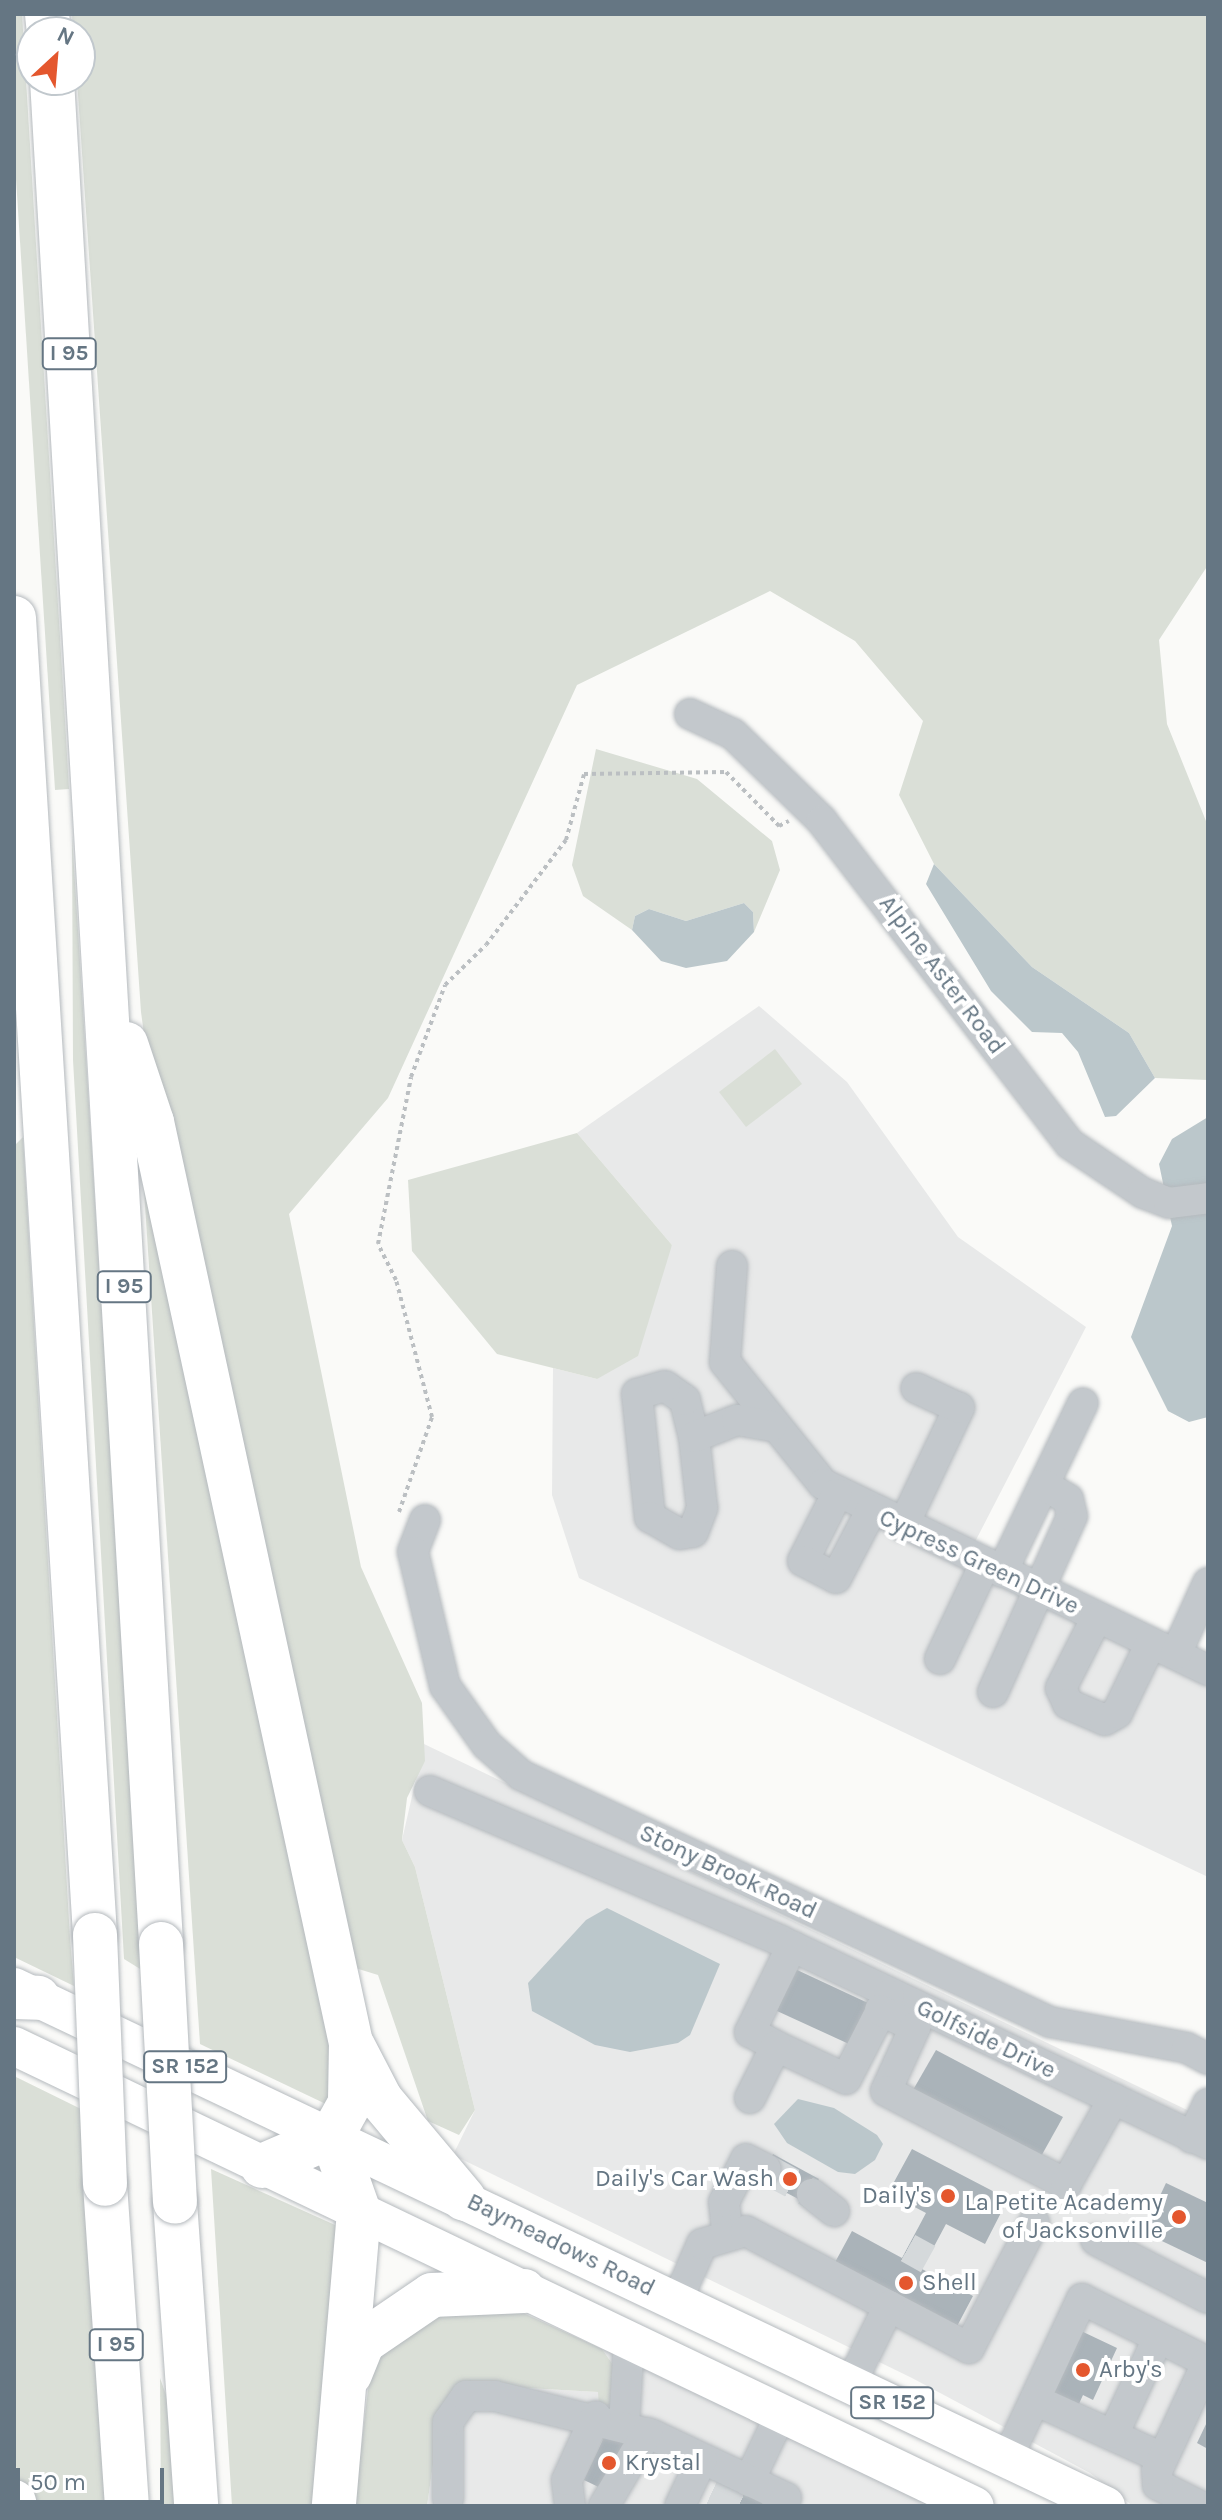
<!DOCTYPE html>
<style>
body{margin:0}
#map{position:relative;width:1222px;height:2520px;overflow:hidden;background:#fafaf8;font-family:Karla,sans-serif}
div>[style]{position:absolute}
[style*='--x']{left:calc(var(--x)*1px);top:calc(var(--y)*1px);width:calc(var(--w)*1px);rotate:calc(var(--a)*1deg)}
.built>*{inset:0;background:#e8e9e9}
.green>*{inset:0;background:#dadfd7}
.water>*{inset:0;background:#bbc7cb}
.building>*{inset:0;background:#aab3b9}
.minor-tunnel>*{height:30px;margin-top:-15px;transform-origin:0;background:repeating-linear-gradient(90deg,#d5d9db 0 30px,transparent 0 45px)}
.path>*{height:4px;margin-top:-2px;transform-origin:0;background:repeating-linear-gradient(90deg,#bbbfc2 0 4px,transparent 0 8px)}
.roads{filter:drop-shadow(0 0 2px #b5babe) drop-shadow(0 0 2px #b5babe)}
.minor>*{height:30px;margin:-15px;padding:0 15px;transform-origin:15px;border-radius:15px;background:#c3c8cc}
.major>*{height:38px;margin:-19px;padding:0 19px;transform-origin:19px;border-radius:19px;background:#fff}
.highway>*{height:44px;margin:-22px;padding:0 22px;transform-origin:22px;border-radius:22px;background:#fff}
.bridges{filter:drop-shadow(0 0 2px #b4b9bd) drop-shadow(0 0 2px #b4b9bd)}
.highway-bridge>*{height:44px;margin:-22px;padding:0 22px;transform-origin:22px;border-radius:22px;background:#fff}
.dots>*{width:22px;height:22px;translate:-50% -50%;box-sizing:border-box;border:4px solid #fff;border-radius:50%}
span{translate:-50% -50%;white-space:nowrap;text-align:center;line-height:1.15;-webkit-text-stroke:8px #fff;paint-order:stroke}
.shield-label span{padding:2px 6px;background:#fff;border:2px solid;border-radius:6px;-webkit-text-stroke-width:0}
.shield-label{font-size:22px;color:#657683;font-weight:700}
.street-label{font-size:24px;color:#657683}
.poi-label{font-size:24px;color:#657683}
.right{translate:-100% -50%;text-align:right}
.left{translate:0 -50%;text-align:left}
.frame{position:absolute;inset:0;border:16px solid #657683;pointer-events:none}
.north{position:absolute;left:16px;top:16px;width:80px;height:80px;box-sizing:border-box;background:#fff;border:2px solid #c1c8cd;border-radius:50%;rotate:26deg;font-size:22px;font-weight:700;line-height:32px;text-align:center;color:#657683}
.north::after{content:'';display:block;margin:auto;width:28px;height:36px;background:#e4572e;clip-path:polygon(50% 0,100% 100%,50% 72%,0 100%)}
.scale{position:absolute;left:16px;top:2468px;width:148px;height:36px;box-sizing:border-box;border:4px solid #657683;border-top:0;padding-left:10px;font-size:24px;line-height:28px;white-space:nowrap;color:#657683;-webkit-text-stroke:6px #fff;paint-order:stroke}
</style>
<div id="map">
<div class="built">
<i style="clip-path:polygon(759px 1006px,847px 1082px,958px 1237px,1086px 1327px,962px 1567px,1208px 1683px,1208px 1877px,579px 1578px,552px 1495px,553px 1368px,597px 1379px,672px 1245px,577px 1133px)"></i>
<i style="clip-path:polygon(424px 1744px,1208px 2120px,1208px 2506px,1133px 2506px,1090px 2473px,912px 2378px,453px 2155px,475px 2110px,415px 1867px,402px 1840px)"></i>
<i style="clip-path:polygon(602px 2349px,932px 2506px,427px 2506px,439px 2423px,507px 2387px,599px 2392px,616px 2369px)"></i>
</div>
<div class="green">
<i style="clip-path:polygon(14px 14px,22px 14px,64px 703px,69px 789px,55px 790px,15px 163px)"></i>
<i style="clip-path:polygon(72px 14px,1208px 14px,1208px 565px,1159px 640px,1167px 724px,1208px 826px,1208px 1080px,1155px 1078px,1129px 1033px,1032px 967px,934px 864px,899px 795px,923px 721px,855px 641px,770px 591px,577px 685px,388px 1098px,289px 1214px,361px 1567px,422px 1703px,425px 1761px,407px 1798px,402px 1840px,415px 1867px,475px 2110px,459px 2135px,428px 2121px,378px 1975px,352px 1967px,154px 1107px,141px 1012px,77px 80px,80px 32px,73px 32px)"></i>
<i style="clip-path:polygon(596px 749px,697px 779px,772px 841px,780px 870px,754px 932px,753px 912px,744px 903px,686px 921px,649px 909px,635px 916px,632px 930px,583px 896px,572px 865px)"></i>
<i style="clip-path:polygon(72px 835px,117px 1551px,145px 1972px,124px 1959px,73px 1060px)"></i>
<i style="clip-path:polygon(775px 1049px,802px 1084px,746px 1127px,719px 1092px)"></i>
<i style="clip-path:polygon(138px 1098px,336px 2023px,330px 2106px,200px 2044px)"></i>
<i style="clip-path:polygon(577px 1133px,672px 1245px,638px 1356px,597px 1379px,497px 1354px,412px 1251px,408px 1180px)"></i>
<i style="clip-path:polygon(23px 1137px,70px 1938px,74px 1986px,14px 1957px,14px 1146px)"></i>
<i style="clip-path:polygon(14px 2076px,81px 2109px,107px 2506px,25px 2506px,14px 2457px)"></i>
<i style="clip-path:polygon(211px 2169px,344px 2229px,319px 2506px,232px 2506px)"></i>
<i style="clip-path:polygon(497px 2301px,602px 2349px,616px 2369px,617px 2397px,605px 2410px,599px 2409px,598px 2392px,508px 2387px,439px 2423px,427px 2506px,354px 2506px,372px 2357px,404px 2317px)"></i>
<i style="clip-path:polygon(160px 2378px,170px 2406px,177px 2506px,161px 2506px)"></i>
</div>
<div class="water">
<i style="clip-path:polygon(934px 864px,1032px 967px,1129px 1033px,1155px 1078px,1116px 1116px,1105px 1117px,1078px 1052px,1062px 1033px,1032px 1032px,991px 991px,926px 884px)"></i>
<i style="clip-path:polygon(744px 903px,753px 912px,754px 932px,727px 961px,686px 968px,661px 961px,632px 930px,635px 916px,649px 909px,686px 921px)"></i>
<i style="clip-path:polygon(1208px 1117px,1208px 1417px,1189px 1422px,1168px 1411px,1131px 1337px,1172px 1226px,1159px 1164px,1172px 1139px)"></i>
<i style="clip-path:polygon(607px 1908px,720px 1964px,690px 2035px,678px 2043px,630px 2052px,595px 2045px,532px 2011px,528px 1983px,586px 1920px)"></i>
<i style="clip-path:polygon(798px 2099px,834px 2108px,877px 2135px,883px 2144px,875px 2160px,855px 2174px,838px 2172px,787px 2143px,774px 2124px)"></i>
</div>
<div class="building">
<i style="clip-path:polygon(795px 1969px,868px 2003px,849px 2044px,777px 2011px)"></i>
<i style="clip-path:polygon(936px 2050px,1063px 2117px,1039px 2160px,913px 2090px)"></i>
<i style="clip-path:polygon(912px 2149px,1008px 2199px,985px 2244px,946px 2224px,922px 2269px,973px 2296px,955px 2330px,833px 2266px,852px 2231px,902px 2258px,926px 2213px,888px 2193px)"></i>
<i style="clip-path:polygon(773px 2154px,819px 2179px,806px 2203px,760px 2179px)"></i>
<i style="clip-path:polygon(1166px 2183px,1208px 2203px,1208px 2263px,1143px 2232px)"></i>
<i style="clip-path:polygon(1079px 2330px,1117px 2348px,1093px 2400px,1083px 2395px,1078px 2406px,1049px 2393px)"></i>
<i style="clip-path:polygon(1208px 2420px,1208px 2449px,1197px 2443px)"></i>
<i style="clip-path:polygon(606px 2433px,633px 2445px,611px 2493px,584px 2480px)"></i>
<i style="clip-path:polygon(719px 2478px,764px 2499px,761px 2506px,706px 2506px)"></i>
</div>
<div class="minor-tunnel">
<i style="--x:766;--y:2169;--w:52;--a:28.5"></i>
<i style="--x:908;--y:2248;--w:23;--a:29"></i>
<i style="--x:712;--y:2492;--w:33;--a:25"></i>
</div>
<div class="path">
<i style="--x:399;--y:1512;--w:101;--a:-70.8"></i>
<i style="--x:432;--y:1417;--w:142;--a:-104.7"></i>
<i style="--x:396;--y:1280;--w:40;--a:-116.6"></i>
<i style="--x:378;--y:1244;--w:170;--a:-78.8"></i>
<i style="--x:411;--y:1077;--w:98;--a:-69.7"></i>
<i style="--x:445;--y:985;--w:57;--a:-44.3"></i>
<i style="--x:486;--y:945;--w:132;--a:-52.7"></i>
<i style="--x:566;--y:840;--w:68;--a:-74.7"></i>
<i style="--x:584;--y:774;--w:142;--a:-0.8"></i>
<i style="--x:726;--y:772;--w:76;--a:45.5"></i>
<i style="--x:779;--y:826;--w:11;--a:-27"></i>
</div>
<div class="roads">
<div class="minor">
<i style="--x:690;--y:714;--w:47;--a:24.9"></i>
<i style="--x:733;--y:734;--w:124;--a:44.3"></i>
<i style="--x:822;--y:821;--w:407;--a:52.5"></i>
<i style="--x:1070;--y:1144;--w:88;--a:33.9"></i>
<i style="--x:1143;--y:1193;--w:28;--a:21"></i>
<i style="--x:1169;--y:1203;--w:39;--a:-7"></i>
<i style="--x:732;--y:1266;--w:96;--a:94.2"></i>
<i style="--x:725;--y:1362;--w:156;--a:51.2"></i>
<i style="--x:823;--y:1484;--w:428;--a:25.8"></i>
<i style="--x:694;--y:1437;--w:38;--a:-104"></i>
<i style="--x:685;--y:1400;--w:24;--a:-145"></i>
<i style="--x:665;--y:1386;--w:29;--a:164"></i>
<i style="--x:637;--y:1394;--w:124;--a:84"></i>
<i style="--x:650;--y:1517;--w:34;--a:30"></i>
<i style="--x:680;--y:1534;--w:13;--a:-9"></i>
<i style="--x:693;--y:1532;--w:26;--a:-69"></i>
<i style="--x:702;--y:1508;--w:71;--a:-96.4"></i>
<i style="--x:694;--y:1437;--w:46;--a:-21.6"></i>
<i style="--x:737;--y:1420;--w:35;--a:10"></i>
<i style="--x:837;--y:1494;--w:75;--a:116.9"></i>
<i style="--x:803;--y:1561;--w:37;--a:27"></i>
<i style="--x:836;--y:1578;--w:76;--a:-62.4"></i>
<i style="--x:425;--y:1520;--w:34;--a:111"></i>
<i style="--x:413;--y:1552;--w:138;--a:76.6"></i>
<i style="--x:445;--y:1686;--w:72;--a:54.6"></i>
<i style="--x:487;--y:1745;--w:45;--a:41.4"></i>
<i style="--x:521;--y:1775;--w:584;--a:25.03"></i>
<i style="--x:1050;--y:2022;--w:139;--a:10.7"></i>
<i style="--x:1187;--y:2048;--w:24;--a:28"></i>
<i style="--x:903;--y:1526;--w:131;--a:-64.6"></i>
<i style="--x:959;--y:1408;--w:47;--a:-155.1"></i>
<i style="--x:1002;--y:1572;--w:187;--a:-64.4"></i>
<i style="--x:1097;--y:1617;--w:80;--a:116.9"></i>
<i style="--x:1061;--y:1688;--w:17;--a:66"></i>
<i style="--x:1068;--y:1704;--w:40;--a:23.4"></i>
<i style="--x:1105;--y:1720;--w:14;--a:-30"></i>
<i style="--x:1117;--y:1713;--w:78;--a:-64.1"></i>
<i style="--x:1176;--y:1654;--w:78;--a:-65.7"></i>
<i style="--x:940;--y:1659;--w:105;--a:-64.7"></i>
<i style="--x:993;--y:1692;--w:193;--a:-65.8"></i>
<i style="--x:1072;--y:1516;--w:17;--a:-103"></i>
<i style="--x:1068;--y:1499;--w:28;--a:-150"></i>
<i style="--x:430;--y:1791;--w:382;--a:23.1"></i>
<i style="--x:781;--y:1941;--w:473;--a:25.4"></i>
<i style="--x:792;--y:1946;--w:96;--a:116"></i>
<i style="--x:750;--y:2032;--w:30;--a:28"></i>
<i style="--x:776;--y:2046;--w:77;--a:25.2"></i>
<i style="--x:846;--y:2079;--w:94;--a:-62.9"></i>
<i style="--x:880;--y:2010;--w:39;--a:26"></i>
<i style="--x:915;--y:2027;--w:70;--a:114.4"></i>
<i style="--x:886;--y:2091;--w:203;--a:27.3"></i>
<i style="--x:1066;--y:2184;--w:98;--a:-60.8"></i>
<i style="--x:750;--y:2098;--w:58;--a:-63.4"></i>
<i style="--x:1192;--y:2138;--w:38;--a:-65"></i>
<i style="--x:812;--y:2194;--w:28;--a:38"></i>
<i style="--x:727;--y:2230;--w:28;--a:-96"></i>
<i style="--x:724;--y:2202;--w:48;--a:-62.9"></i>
<i style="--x:746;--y:2159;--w:22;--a:27"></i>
<i style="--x:1096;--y:2240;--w:126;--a:27.4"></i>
<i style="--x:677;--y:2301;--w:62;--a:-66.3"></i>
<i style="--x:702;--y:2244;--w:46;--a:-16.5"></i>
<i style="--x:746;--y:2231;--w:252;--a:27.7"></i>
<i style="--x:969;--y:2348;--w:141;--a:-62.5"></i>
<i style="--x:851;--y:2383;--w:86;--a:-63.7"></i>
<i style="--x:1035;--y:2400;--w:137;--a:24.5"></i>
<i style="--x:624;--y:2425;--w:84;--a:-86.6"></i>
<i style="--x:1114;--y:2433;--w:105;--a:-65.1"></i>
<i style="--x:1007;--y:2459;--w:177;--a:-64.9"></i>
<i style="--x:1082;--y:2299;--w:140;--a:26.7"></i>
<i style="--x:749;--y:2481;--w:74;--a:-64.5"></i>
<i style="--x:448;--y:2499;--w:77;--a:-90"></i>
<i style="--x:448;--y:2422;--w:32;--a:-55"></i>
<i style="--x:466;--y:2396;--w:29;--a:0"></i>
<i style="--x:495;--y:2396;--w:163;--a:13.9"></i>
<i style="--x:653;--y:2435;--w:147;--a:25.3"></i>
<i style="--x:786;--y:2498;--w:9;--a:117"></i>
<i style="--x:570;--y:2506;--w:26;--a:-97"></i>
<i style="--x:567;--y:2480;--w:70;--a:-65.6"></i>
<i style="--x:604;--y:2506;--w:85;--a:-59.5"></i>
<i style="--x:680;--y:2506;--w:52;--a:-64.9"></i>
<i style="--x:1200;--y:2506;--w:47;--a:-153.4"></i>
<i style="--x:1158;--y:2485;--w:14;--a:-94"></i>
<i style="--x:1157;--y:2471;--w:121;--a:-65.1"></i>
</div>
<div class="major">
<i style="--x:14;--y:1987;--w:1209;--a:25.42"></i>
<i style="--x:14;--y:2046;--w:1065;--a:25.58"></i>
</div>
<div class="highway">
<i style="--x:47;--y:14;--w:18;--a:84"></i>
<i style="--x:52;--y:80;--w:1867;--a:86.65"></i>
<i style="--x:14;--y:618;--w:1319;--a:86.48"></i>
<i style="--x:126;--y:1044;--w:82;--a:71.6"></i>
<i style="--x:152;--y:1122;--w:942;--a:77.81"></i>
<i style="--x:351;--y:2043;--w:60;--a:91"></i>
<i style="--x:350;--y:2103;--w:38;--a:119"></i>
<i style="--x:332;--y:2136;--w:76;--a:156.8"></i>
<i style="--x:14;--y:1997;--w:24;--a:2"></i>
<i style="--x:353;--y:2046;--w:61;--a:62.6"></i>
<i style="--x:381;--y:2100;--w:129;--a:50"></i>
<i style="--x:332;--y:2136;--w:81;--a:70.4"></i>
<i style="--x:359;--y:2212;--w:295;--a:94.9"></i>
<i style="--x:105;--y:2184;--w:323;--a:86.1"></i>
<i style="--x:175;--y:2202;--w:305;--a:86"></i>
<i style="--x:350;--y:2374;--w:35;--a:-68"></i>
<i style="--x:363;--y:2342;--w:83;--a:-34.3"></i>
<i style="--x:432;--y:2295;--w:92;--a:-2.5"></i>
<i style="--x:14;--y:2502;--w:4;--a:76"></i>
</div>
</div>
<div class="bridges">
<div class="highway-bridge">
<i style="--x:95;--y:1935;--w:249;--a:87.7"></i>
<i style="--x:161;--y:1944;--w:258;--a:86.9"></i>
</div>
</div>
<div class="dots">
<i style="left:790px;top:2179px;background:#e4572e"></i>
<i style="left:948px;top:2196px;background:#e4572e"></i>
<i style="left:1179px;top:2217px;background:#e4572e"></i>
<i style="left:906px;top:2283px;background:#e4572e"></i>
<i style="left:1083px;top:2370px;background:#e4572e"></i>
<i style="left:609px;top:2463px;background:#e4572e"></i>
</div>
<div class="shield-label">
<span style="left:69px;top:354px">I 95</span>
<span style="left:124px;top:1287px">I 95</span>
<span style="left:185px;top:2067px">SR 152</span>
<span style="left:116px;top:2345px">I 95</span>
<span style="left:892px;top:2403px">SR 152</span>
</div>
<div class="street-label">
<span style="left:942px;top:975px;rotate:53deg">Alpine Aster Road</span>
<span style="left:979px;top:1562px;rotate:25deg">Cypress Green Drive</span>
<span style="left:728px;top:1872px;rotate:25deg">Stony Brook Road</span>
<span style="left:986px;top:2039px;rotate:26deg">Golfside Drive</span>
<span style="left:561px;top:2245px;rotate:26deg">Baymeadows Road</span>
</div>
<div class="poi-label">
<span class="right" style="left:774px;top:2179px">Daily's Car Wash</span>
<span class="right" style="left:932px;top:2196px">Daily's</span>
<span class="right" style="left:1163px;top:2217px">La Petite Academy<br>of Jacksonville</span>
<span class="left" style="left:922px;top:2283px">Shell</span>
<span class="left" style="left:1099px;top:2370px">Arby's</span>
<span class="left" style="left:625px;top:2463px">Krystal</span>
</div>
<div class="frame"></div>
<div class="north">N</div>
<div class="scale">50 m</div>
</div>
